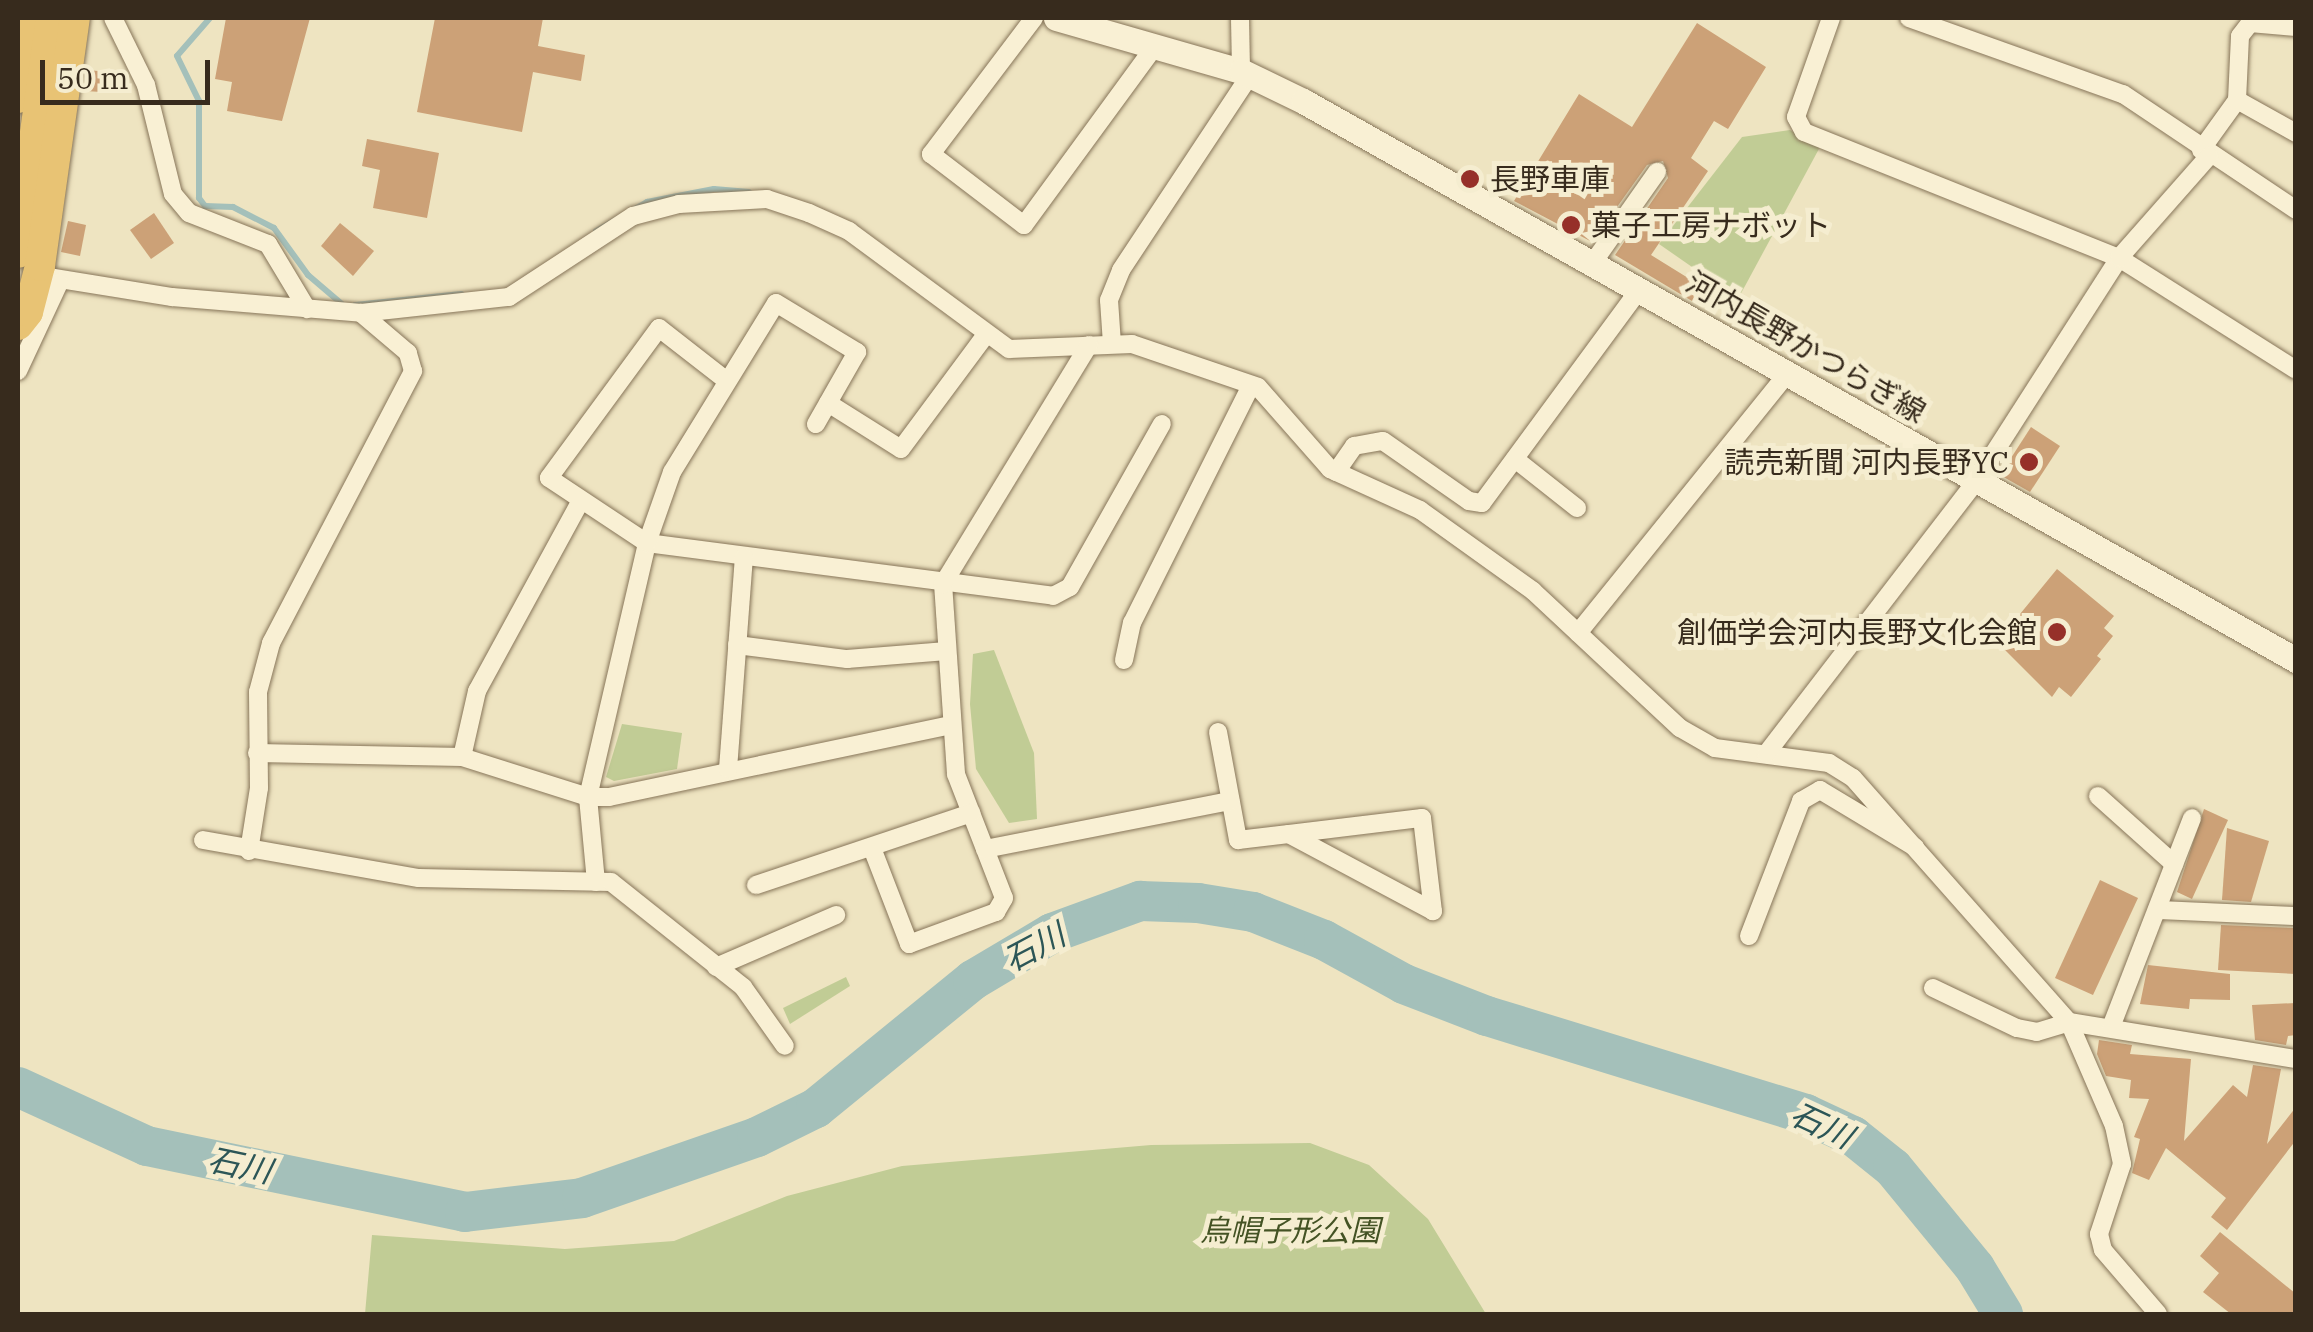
<!DOCTYPE html>
<meta charset="utf-8">
<style>
body{margin:0}
#map{position:relative;width:2313px;height:1332px;overflow:hidden;background:#eee4c1;font-family:"IBM Plex Serif","Noto Sans JP",serif}
div>[style]{position:absolute}
[style*='--x']{left:calc(var(--x)*1px);top:calc(var(--y)*1px);width:calc(var(--w)*1px);rotate:calc(var(--a)*1deg)}
.green>*{inset:0;background:#c1cc95}
.stream>*{height:6px;margin:-3px;padding:0 3px;transform-origin:3px;border-radius:3px;background:#a4c0ba}
.river>*{height:40px;margin:-20px;padding:0 20px;transform-origin:20px;border-radius:20px;background:#a4c0ba}
.building>*{inset:0;background:#cca177}
.roads{filter:drop-shadow(0 0 2px #877559) drop-shadow(0 0 2px #877559)}
.minor>*{height:18px;margin:-9px;padding:0 9px;transform-origin:9px;border-radius:9px;background:#f9f0d4}
.secondary>*{height:25px;margin:-12.5px;padding:0 12.5px;transform-origin:12.5px;border-radius:12.5px;background:#f9f0d4}
.trunk>*{height:30px;margin:-15px;padding:0 15px;transform-origin:15px;border-radius:15px;background:#e8c374}
.dots>*{width:28px;height:28px;translate:-50% -50%;box-sizing:border-box;border:5px solid #f5edd0;border-radius:50%}
span{translate:-50% -50%;white-space:nowrap;text-align:center;line-height:1.15;-webkit-text-stroke:10px #f5edd0;paint-order:stroke}
.poi-label{font-size:30px;color:#372b1d}
.left{translate:0 -50%;text-align:left}
.right{translate:-100% -50%;text-align:right}
.street-label{font-size:30px;color:#372b1d}
.park-label{font-size:30px;color:#445324;font-style:italic}
.water-label{font-size:32px;color:#2c5657;font-style:italic}
.frame{position:absolute;inset:0;border:20px solid #372b1d;pointer-events:none}
.scale{position:absolute;left:40px;top:60px;width:170px;height:45px;box-sizing:border-box;border:5px solid #372b1d;border-top:0;padding-left:12px;font-size:30px;line-height:35px;white-space:nowrap;color:#372b1d;-webkit-text-stroke:8px #f5edd0;paint-order:stroke}
</style>
<div id="map">
<div class="green">
<i style="clip-path:polygon(1790px 130px,1820px 147px,1738px 299px,1659px 244px,1742px 137px)"></i>
<i style="clip-path:polygon(994px 650px,1034px 753px,1037px 819px,1009px 823px,976px 769px,970px 704px,973px 654px)"></i>
<i style="clip-path:polygon(622px 724px,682px 733px,677px 769px,614px 781px,606px 777px)"></i>
<i style="clip-path:polygon(846px 977px,850px 986px,790px 1024px,783px 1008px)"></i>
<i style="clip-path:polygon(1310px 1143px,1369px 1165px,1428px 1219px,1486px 1314px,365px 1314px,372px 1235px,565px 1249px,674px 1241px,787px 1196px,902px 1166px,1151px 1145px)"></i>
</div>
<div class="stream">
<i style="--x:210;--y:18;--w:50;--a:131"></i>
<i style="--x:177;--y:56;--w:50;--a:63.9"></i>
<i style="--x:199;--y:101;--w:97;--a:90"></i>
<i style="--x:199;--y:198;--w:10;--a:53"></i>
<i style="--x:205;--y:206;--w:28;--a:2"></i>
<i style="--x:233;--y:207;--w:46;--a:27.1"></i>
<i style="--x:274;--y:228;--w:58;--a:54.1"></i>
<i style="--x:308;--y:275;--w:45;--a:40.5"></i>
<i style="--x:596;--y:231;--w:59;--a:-29.6"></i>
<i style="--x:647;--y:202;--w:68;--a:-11"></i>
<i style="--x:714;--y:189;--w:35;--a:5"></i>
<i style="--x:355;--y:305;--w:107;--a:-5.9"></i>
</div>
<div class="river">
<i style="--x:18;--y:1087;--w:142;--a:24.6"></i>
<i style="--x:147;--y:1146;--w:325;--a:11.7"></i>
<i style="--x:465;--y:1212;--w:118;--a:-6.8"></i>
<i style="--x:582;--y:1198;--w:185;--a:-19.2"></i>
<i style="--x:757;--y:1137;--w:66;--a:-26.2"></i>
<i style="--x:816;--y:1108;--w:203;--a:-39.2"></i>
<i style="--x:973;--y:980;--w:92;--a:-30.7"></i>
<i style="--x:1052;--y:933;--w:94;--a:-20"></i>
<i style="--x:1140;--y:901;--w:58;--a:2"></i>
<i style="--x:1198;--y:903;--w:56;--a:9.3"></i>
<i style="--x:1253;--y:912;--w:76;--a:21.5"></i>
<i style="--x:1324;--y:940;--w:91;--a:28.8"></i>
<i style="--x:1404;--y:984;--w:89;--a:21.1"></i>
<i style="--x:1487;--y:1016;--w:334;--a:17.1"></i>
<i style="--x:1806;--y:1114;--w:52;--a:25.1"></i>
<i style="--x:1853;--y:1136;--w:51;--a:38.7"></i>
<i style="--x:1893;--y:1168;--w:129;--a:50.6"></i>
<i style="--x:1975;--y:1268;--w:54;--a:58.7"></i>
</div>
<div class="building">
<i style="clip-path:polygon(226px 18px,310px 18px,282px 121px,227px 111px,232px 82px,215px 79px)"></i>
<i style="clip-path:polygon(435px 18px,543px 18px,538px 46px,585px 55px,581px 81px,533px 72px,522px 132px,417px 112px)"></i>
<i style="clip-path:polygon(1697px 23px,1766px 67px,1728px 129px,1714px 121px,1691px 158px,1708px 171px,1651px 255px,1701px 286px,1692px 301px,1615px 255px,1668px 178px,1663px 161px,1647px 165px,1592px 242px,1514px 201px,1579px 94px,1632px 127px)"></i>
<i style="clip-path:polygon(87px 70px,120px 73px,118px 93px,85px 91px)"></i>
<i style="clip-path:polygon(367px 139px,439px 153px,427px 218px,373px 208px,380px 170px,362px 166px)"></i>
<i style="clip-path:polygon(154px 213px,174px 243px,151px 259px,130px 230px)"></i>
<i style="clip-path:polygon(68px 221px,86px 225px,80px 256px,61px 252px)"></i>
<i style="clip-path:polygon(340px 223px,374px 251px,353px 276px,321px 246px)"></i>
<i style="clip-path:polygon(2031px 427px,2060px 446px,2030px 492px,2000px 475px)"></i>
<i style="clip-path:polygon(2057px 569px,2114px 616px,2104px 628px,2113px 636px,2097px 656px,2101px 659px,2071px 697px,2059px 687px,2052px 697px,1997px 642px)"></i>
<i style="clip-path:polygon(2204px 809px,2228px 820px,2192px 899px,2177px 892px)"></i>
<i style="clip-path:polygon(2227px 828px,2269px 841px,2251px 902px,2222px 900px)"></i>
<i style="clip-path:polygon(2100px 880px,2138px 898px,2093px 995px,2055px 978px)"></i>
<i style="clip-path:polygon(2221px 925px,2294px 928px,2296px 974px,2218px 970px)"></i>
<i style="clip-path:polygon(2148px 965px,2230px 974px,2230px 1000px,2190px 999px,2189px 1009px,2140px 1004px)"></i>
<i style="clip-path:polygon(2296px 1003px,2296px 1035px,2288px 1036px,2286px 1045px,2255px 1040px,2252px 1005px)"></i>
<i style="clip-path:polygon(2099px 1040px,2132px 1045px,2130px 1054px,2191px 1059px,2184px 1141px,2233px 1085px,2247px 1097px,2253px 1065px,2281px 1069px,2267px 1144px,2296px 1107px,2296px 1140px,2227px 1230px,2211px 1217px,2226px 1198px,2166px 1148px,2149px 1180px,2132px 1173px,2140px 1139px,2134px 1137px,2149px 1099px,2129px 1098px,2131px 1080px,2106px 1076px,2097px 1054px)"></i>
<i style="clip-path:polygon(2220px 1232px,2296px 1294px,2296px 1314px,2231px 1314px,2203px 1292px,2219px 1273px,2200px 1256px)"></i>
</div>
<div class="roads">
<div class="minor">
<i style="--x:113;--y:18;--w:75;--a:63.8"></i>
<i style="--x:146;--y:85;--w:112;--a:76.1"></i>
<i style="--x:173;--y:194;--w:25;--a:50"></i>
<i style="--x:189;--y:213;--w:85;--a:21.4"></i>
<i style="--x:268;--y:244;--w:76;--a:59"></i>
<i style="--x:1034;--y:18;--w:171;--a:127.1"></i>
<i style="--x:931;--y:154;--w:117;--a:37.4"></i>
<i style="--x:1024;--y:225;--w:222;--a:-53.8"></i>
<i style="--x:1240;--y:18;--w:53;--a:88.9"></i>
<i style="--x:1831;--y:18;--w:105;--a:109.5"></i>
<i style="--x:1796;--y:117;--w:17;--a:62"></i>
<i style="--x:1804;--y:132;--w:339;--a:21.8"></i>
<i style="--x:2119;--y:258;--w:209;--a:32.3"></i>
<i style="--x:1909;--y:18;--w:227;--a:19.6"></i>
<i style="--x:2123;--y:94;--w:208;--a:33.8"></i>
<i style="--x:2237;--y:100;--w:68;--a:29.2"></i>
<i style="--x:2201;--y:150;--w:62;--a:-54.2"></i>
<i style="--x:2237;--y:100;--w:64;--a:-87.3"></i>
<i style="--x:2240;--y:36;--w:16;--a:-52"></i>
<i style="--x:2250;--y:23;--w:46;--a:5"></i>
<i style="--x:1592;--y:264;--w:113;--a:-54.8"></i>
<i style="--x:48;--y:277;--w:126;--a:9.2"></i>
<i style="--x:172;--y:297;--w:190;--a:4.8"></i>
<i style="--x:361;--y:313;--w:149;--a:-6.2"></i>
<i style="--x:509;--y:297;--w:148;--a:-33.2"></i>
<i style="--x:633;--y:216;--w:48;--a:-14.6"></i>
<i style="--x:679;--y:204;--w:88;--a:-3.3"></i>
<i style="--x:767;--y:199;--w:44;--a:18.4"></i>
<i style="--x:809;--y:213;--w:44;--a:24.2"></i>
<i style="--x:849;--y:231;--w:199;--a:36.4"></i>
<i style="--x:1009;--y:349;--w:123;--a:-2.3"></i>
<i style="--x:1132;--y:344;--w:133;--a:18.8"></i>
<i style="--x:1258;--y:387;--w:109;--a:48.7"></i>
<i style="--x:1330;--y:469;--w:99;--a:24.5"></i>
<i style="--x:1420;--y:510;--w:139;--a:35.6"></i>
<i style="--x:1533;--y:591;--w:201;--a:43"></i>
<i style="--x:1680;--y:728;--w:40;--a:29.7"></i>
<i style="--x:1715;--y:748;--w:115;--a:7.5"></i>
<i style="--x:1829;--y:763;--w:28;--a:32"></i>
<i style="--x:1853;--y:778;--w:326;--a:48.5"></i>
<i style="--x:2069;--y:1022;--w:230;--a:9.3"></i>
<i style="--x:1112;--y:344;--w:44;--a:-93.9"></i>
<i style="--x:1109;--y:300;--w:32;--a:-68"></i>
<i style="--x:1121;--y:270;--w:234;--a:-56.5"></i>
<i style="--x:18;--y:371;--w:97;--a:-65"></i>
<i style="--x:727;--y:381;--w:86;--a:-142.1"></i>
<i style="--x:659;--y:328;--w:186;--a:126.3"></i>
<i style="--x:549;--y:478;--w:118;--a:33.6"></i>
<i style="--x:647;--y:543;--w:409;--a:7.4"></i>
<i style="--x:1053;--y:596;--w:19;--a:-28"></i>
<i style="--x:1070;--y:587;--w:187;--a:-60.6"></i>
<i style="--x:828;--y:403;--w:86;--a:32.2"></i>
<i style="--x:901;--y:449;--w:144;--a:-53.4"></i>
<i style="--x:1515;--y:459;--w:79;--a:38.3"></i>
<i style="--x:1336;--y:472;--w:32;--a:-55"></i>
<i style="--x:1354;--y:446;--w:29;--a:-10"></i>
<i style="--x:1383;--y:441;--w:105;--a:34.9"></i>
<i style="--x:1469;--y:501;--w:13;--a:9"></i>
<i style="--x:1482;--y:503;--w:265;--a:-53.6"></i>
<i style="--x:1578;--y:633;--w:333;--a:-51.1"></i>
<i style="--x:737;--y:645;--w:111;--a:7.3"></i>
<i style="--x:847;--y:659;--w:100;--a:-4.6"></i>
<i style="--x:1124;--y:660;--w:38;--a:-78"></i>
<i style="--x:1132;--y:623;--w:266;--a:-63.4"></i>
<i style="--x:1218;--y:732;--w:110;--a:79.5"></i>
<i style="--x:1238;--y:840;--w:51;--a:-6.7"></i>
<i style="--x:1289;--y:834;--w:134;--a:-6.9"></i>
<i style="--x:1422;--y:818;--w:94;--a:83.3"></i>
<i style="--x:1433;--y:911;--w:163;--a:-151.9"></i>
<i style="--x:257;--y:753;--w:205;--a:1.1"></i>
<i style="--x:462;--y:757;--w:132;--a:17.6"></i>
<i style="--x:588;--y:797;--w:21;--a:0"></i>
<i style="--x:609;--y:797;--w:350;--a:-11.9"></i>
<i style="--x:1766;--y:754;--w:344;--a:-52.4"></i>
<i style="--x:1976;--y:481;--w:265;--a:-57.3"></i>
<i style="--x:2119;--y:258;--w:136;--a:-48.6"></i>
<i style="--x:462;--y:757;--w:68;--a:-77.2"></i>
<i style="--x:477;--y:691;--w:217;--a:-61.4"></i>
<i style="--x:728;--y:769;--w:212;--a:-85.7"></i>
<i style="--x:2098;--y:796;--w:102;--a:41.8"></i>
<i style="--x:203;--y:840;--w:219;--a:10"></i>
<i style="--x:419;--y:878;--w:192;--a:1.2"></i>
<i style="--x:611;--y:882;--w:169;--a:38.5"></i>
<i style="--x:743;--y:987;--w:72;--a:54.6"></i>
<i style="--x:872;--y:848;--w:103;--a:68.9"></i>
<i style="--x:909;--y:944;--w:93;--a:-20.2"></i>
<i style="--x:996;--y:912;--w:16;--a:-60"></i>
<i style="--x:1004;--y:898;--w:133;--a:-111.2"></i>
<i style="--x:956;--y:774;--w:190;--a:-93.9"></i>
<i style="--x:943;--y:584;--w:280;--a:-58.6"></i>
<i style="--x:985;--y:849;--w:250;--a:-11.1"></i>
<i style="--x:249;--y:851;--w:64;--a:-81"></i>
<i style="--x:259;--y:788;--w:96;--a:-90.6"></i>
<i style="--x:258;--y:692;--w:51;--a:-75.1"></i>
<i style="--x:271;--y:643;--w:307;--a:-62.4"></i>
<i style="--x:413;--y:371;--w:19;--a:-106"></i>
<i style="--x:408;--y:353;--w:62;--a:-139.6"></i>
<i style="--x:596;--y:882;--w:85;--a:-95.4"></i>
<i style="--x:588;--y:797;--w:261;--a:-76.9"></i>
<i style="--x:647;--y:543;--w:75;--a:-70.6"></i>
<i style="--x:672;--y:472;--w:198;--a:-58.4"></i>
<i style="--x:776;--y:303;--w:95;--a:31.2"></i>
<i style="--x:857;--y:352;--w:83;--a:119.7"></i>
<i style="--x:756;--y:885;--w:227;--a:-18.5"></i>
<i style="--x:2157;--y:910;--w:139;--a:2.5"></i>
<i style="--x:1749;--y:936;--w:145;--a:-68.9"></i>
<i style="--x:1801;--y:801;--w:22;--a:-30"></i>
<i style="--x:1820;--y:790;--w:111;--a:31"></i>
<i style="--x:716;--y:967;--w:131;--a:-23.4"></i>
<i style="--x:1933;--y:988;--w:93;--a:25.5"></i>
<i style="--x:2017;--y:1028;--w:20;--a:11"></i>
<i style="--x:2037;--y:1032;--w:34;--a:-17"></i>
<i style="--x:2069;--y:1022;--w:113;--a:66.6"></i>
<i style="--x:2114;--y:1126;--w:39;--a:78"></i>
<i style="--x:2122;--y:1164;--w:74;--a:108.2"></i>
<i style="--x:2099;--y:1234;--w:16;--a:76"></i>
<i style="--x:2103;--y:1250;--w:84;--a:49.3"></i>
<i style="--x:2111;--y:1027;--w:224;--a:-68.8"></i>
</div>
<div class="secondary">
<i style="--x:1056;--y:18;--w:192;--a:16"></i>
<i style="--x:1241;--y:71;--w:69;--a:25.8"></i>
<i style="--x:1303;--y:101;--w:1140;--a:29.38"></i>
</div>
<div class="trunk">
<i style="--x:18;--y:98;--w:80;--a:-84.3"></i>
<i style="--x:18;--y:253;--w:237;--a:-82"></i>
<i style="--x:18;--y:325;--w:16;--a:-52"></i>
<i style="--x:28;--y:312;--w:48;--a:-75.4"></i>
<i style="--x:40;--y:266;--w:250;--a:-82"></i>
</div>
</div>
<div class="dots">
<i style="left:1470px;top:179px;background:#963029"></i>
<i style="left:1571px;top:225px;background:#963029"></i>
<i style="left:2029px;top:462px;background:#963029"></i>
<i style="left:2057px;top:632px;background:#963029"></i>
</div>
<div class="poi-label">
<span class="left" style="left:1490px;top:179px">長野車庫</span>
<span class="left" style="left:1591px;top:225px">菓子工房ナボット</span>
<span class="right" style="left:2009px;top:462px">読売新聞 河内長野YC</span>
<span class="right" style="left:2037px;top:632px">創価学会河内長野文化会館</span>
</div>
<div class="street-label">
<span style="left:1806px;top:347px;rotate:30deg">河内長野かつらぎ線</span>
</div>
<div class="park-label">
<span style="left:1290px;top:1230px">烏帽子形公園</span>
</div>
<div class="water-label">
<span style="left:1034px;top:947px;rotate:-28deg">石川</span>
<span style="left:1822px;top:1125px;rotate:25deg">石川</span>
<span style="left:240px;top:1165px;rotate:12deg">石川</span>
</div>
<div class="frame"></div>
<div class="scale">50 m</div>
</div>
